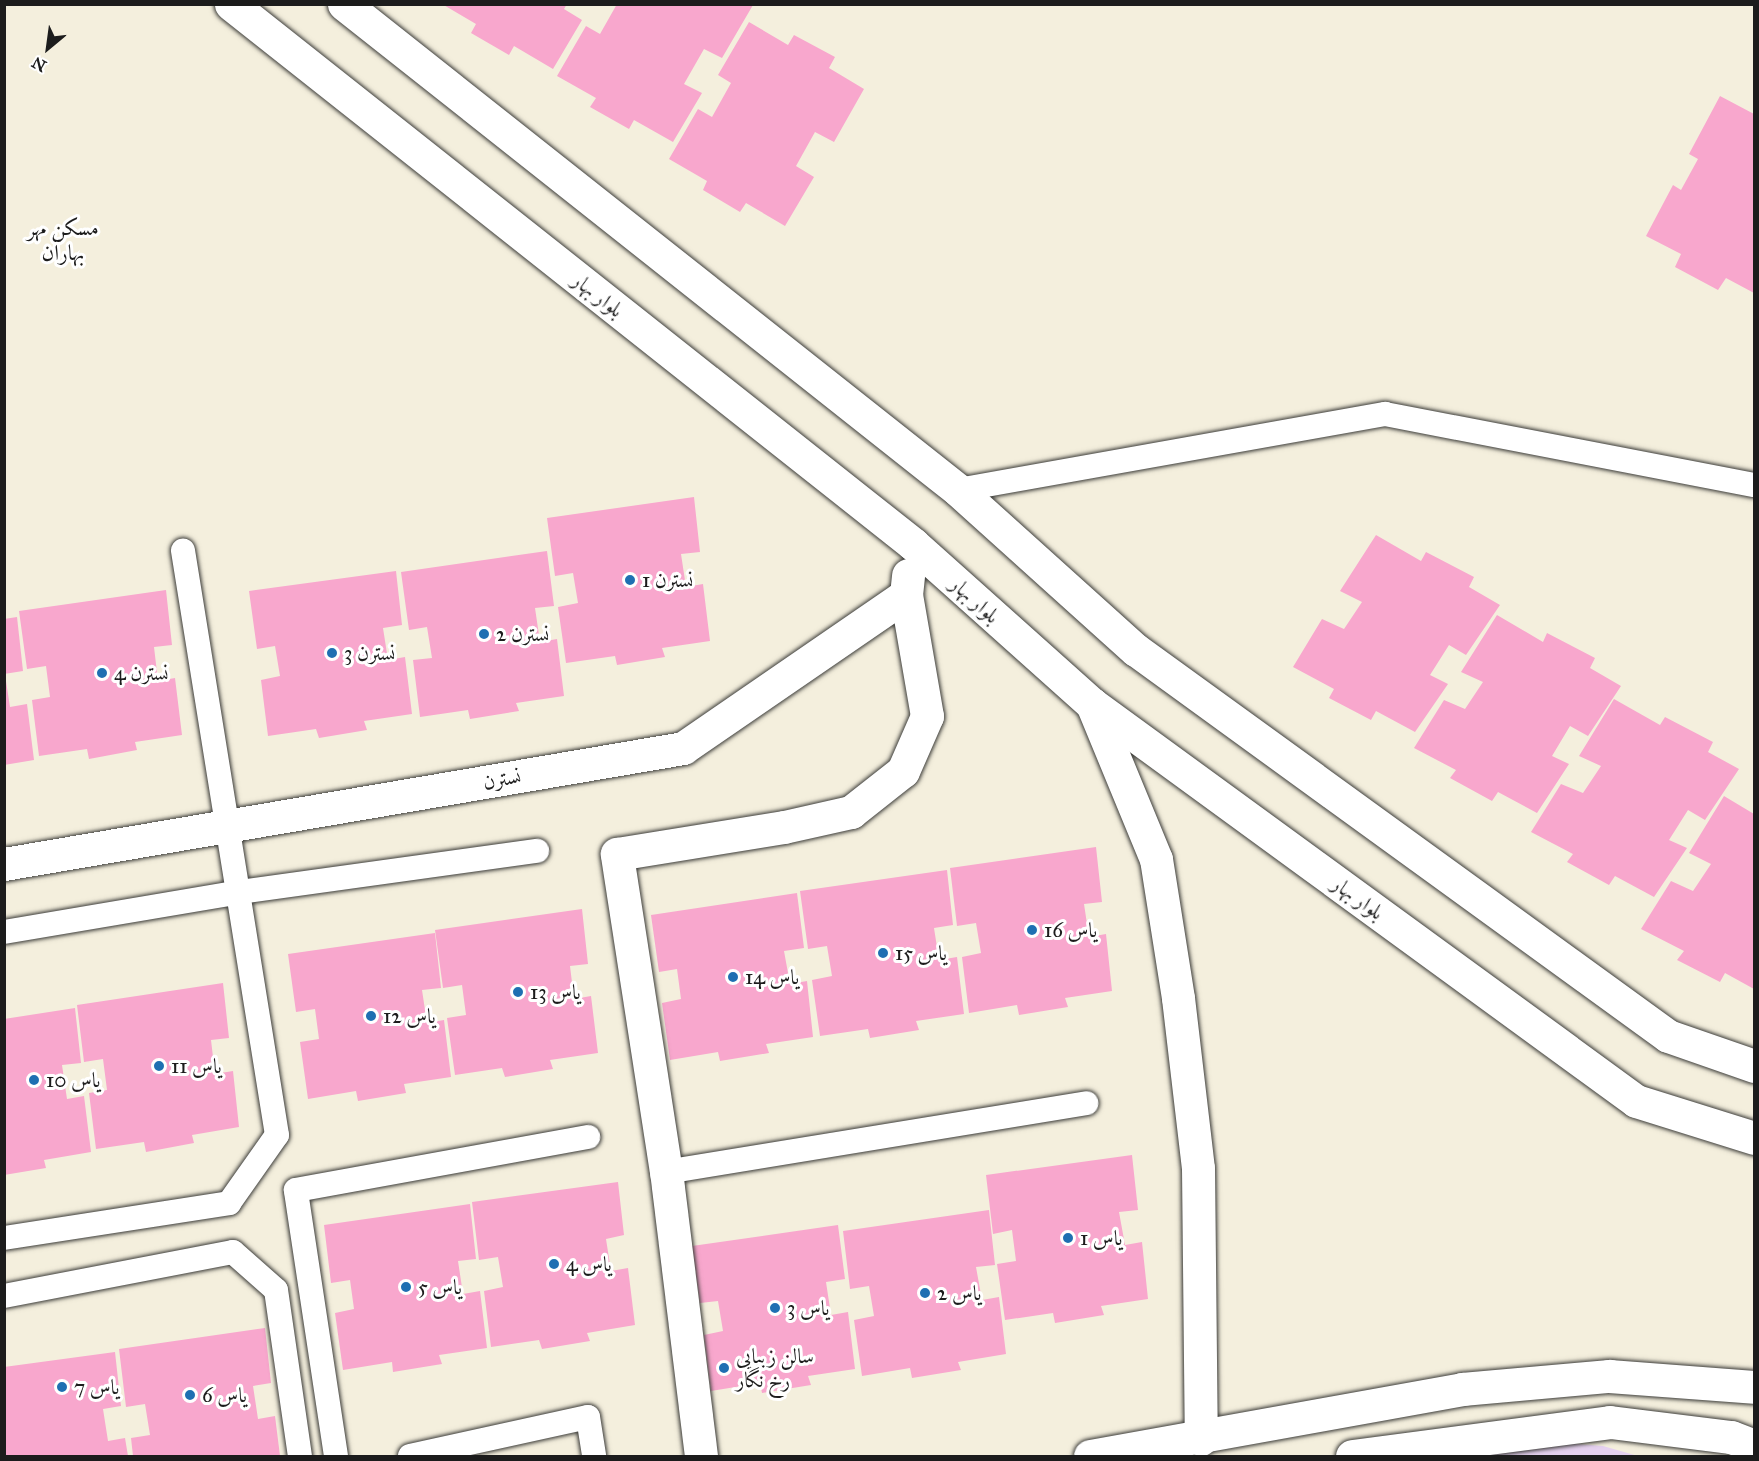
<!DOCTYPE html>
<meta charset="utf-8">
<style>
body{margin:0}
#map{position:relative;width:1759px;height:1461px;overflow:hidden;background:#f4efdd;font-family:"IM FELL Great Primer",Amiri,serif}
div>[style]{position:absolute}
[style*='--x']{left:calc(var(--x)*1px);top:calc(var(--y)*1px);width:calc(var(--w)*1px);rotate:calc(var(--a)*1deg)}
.built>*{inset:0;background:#e6d2f0}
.building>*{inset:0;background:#f8a7cd}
.roads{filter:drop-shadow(0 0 2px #3c3c39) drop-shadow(0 0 2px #3c3c39)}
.lane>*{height:24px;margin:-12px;padding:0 12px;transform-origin:12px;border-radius:12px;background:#fff}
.street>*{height:33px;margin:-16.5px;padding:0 16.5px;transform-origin:16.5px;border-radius:16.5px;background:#fff}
.dots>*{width:16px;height:16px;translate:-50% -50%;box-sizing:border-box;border:3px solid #fff;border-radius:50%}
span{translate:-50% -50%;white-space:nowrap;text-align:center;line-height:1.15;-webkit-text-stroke:6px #fff;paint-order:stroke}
.street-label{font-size:21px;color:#1c1c1c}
.poi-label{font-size:21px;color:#1c1c1c}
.left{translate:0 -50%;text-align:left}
.neighbourhood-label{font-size:22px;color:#1c1c1c}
.frame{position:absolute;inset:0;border:6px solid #1c1c1c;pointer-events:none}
.north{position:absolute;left:18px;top:18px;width:60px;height:60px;-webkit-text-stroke:4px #fff;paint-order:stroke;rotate:209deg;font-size:16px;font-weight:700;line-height:24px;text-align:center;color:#1c1c1c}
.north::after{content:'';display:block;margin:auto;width:21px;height:27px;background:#1c1c1c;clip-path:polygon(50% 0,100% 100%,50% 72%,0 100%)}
</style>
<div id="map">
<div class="built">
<i style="clip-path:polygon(1552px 1442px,1603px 1446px,1638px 1456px,1481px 1456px)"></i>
</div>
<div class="building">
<i style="clip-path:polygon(442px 4px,567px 4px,564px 9px,582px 20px,553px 69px,514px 46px,509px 55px,471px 33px,476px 24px)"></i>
<i style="clip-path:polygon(617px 4px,753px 5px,722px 58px,704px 49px,684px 84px,702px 93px,673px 142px,634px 120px,629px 129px,590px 107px,596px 98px,557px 76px,586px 26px,600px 34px)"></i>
<i style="clip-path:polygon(749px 22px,788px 45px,794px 35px,835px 57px,829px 68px,864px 89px,834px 142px,815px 132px,796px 166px,814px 177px,785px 226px,746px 203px,740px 212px,703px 190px,707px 181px,669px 159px,698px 109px,712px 117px,731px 83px,718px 75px)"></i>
<i style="clip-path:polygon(1720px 96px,1754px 114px,1754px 293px,1726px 278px,1718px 290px,1675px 267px,1681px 254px,1646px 236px,1673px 185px,1681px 190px,1698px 159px,1689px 154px)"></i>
<i style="clip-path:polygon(694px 497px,700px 552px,681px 554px,686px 587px,703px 584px,710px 641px,662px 648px,665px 657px,617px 665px,615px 656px,566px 663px,558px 607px,578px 603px,573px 573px,555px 576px,547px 518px)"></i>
<i style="clip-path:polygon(1376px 535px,1421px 561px,1426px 552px,1474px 577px,1469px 587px,1500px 605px,1466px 655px,1449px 645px,1430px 675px,1448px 684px,1415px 732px,1376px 711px,1371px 720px,1329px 698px,1334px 689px,1293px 667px,1322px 619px,1344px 629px,1362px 602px,1340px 591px)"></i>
<i style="clip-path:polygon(547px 551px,554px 606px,535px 608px,540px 642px,557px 639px,564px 696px,516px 703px,519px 711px,470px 719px,468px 710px,420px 717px,413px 660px,432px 658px,427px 627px,409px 630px,401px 572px)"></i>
<i style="clip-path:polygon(396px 571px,402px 625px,383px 628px,388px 660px,405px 657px,412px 714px,364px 721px,367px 730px,319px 738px,316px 729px,268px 736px,261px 680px,280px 676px,275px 646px,257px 649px,249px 591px)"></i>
<i style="clip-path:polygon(166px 590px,172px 645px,154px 647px,158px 681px,175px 678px,182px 735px,135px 742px,137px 750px,89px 759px,87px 749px,39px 756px,32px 700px,50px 697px,46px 666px,27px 669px,19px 611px)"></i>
<i style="clip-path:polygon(1497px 615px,1543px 642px,1547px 633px,1595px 658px,1590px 668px,1621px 686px,1588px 736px,1570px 726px,1552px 756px,1569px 764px,1537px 813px,1498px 792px,1492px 801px,1450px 778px,1456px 770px,1414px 748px,1444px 700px,1465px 709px,1483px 682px,1461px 672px)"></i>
<i style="clip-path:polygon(17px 617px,23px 671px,4px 674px,4px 619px)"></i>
<i style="clip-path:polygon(6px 681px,10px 707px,27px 704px,34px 760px,4px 765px)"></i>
<i style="clip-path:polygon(1614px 699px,1660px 725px,1665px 717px,1713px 742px,1708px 752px,1739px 769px,1705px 820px,1688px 810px,1669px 840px,1687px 848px,1654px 897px,1615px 876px,1609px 885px,1567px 862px,1573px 854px,1531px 832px,1561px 784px,1583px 793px,1601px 766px,1579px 756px)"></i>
<i style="clip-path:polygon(1724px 796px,1754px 814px,1754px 989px,1725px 973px,1720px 982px,1677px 960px,1684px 951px,1641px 929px,1671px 881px,1693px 891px,1711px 864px,1689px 853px)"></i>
<i style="clip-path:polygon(1096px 847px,1102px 902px,1084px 904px,1089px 937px,1106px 934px,1112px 991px,1065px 998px,1068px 1007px,1019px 1015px,1017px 1005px,969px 1013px,962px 957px,981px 953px,976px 923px,957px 926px,950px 868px)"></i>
<i style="clip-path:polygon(947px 870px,953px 925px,934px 928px,939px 960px,957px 957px,964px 1014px,916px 1021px,919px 1030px,870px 1038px,868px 1029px,820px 1036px,812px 980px,832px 976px,827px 946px,808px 949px,800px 891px)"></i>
<i style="clip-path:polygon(797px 893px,804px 948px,784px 951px,790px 984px,807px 981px,813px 1037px,766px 1044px,769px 1053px,720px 1061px,718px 1052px,670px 1060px,662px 1003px,681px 999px,677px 969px,659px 972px,651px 915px)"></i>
<i style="clip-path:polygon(582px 909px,588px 964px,570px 966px,574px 999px,591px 996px,598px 1053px,550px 1060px,553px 1069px,505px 1077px,502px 1068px,455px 1075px,447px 1018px,466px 1015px,462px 985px,443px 988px,435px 930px)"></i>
<i style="clip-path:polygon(435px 933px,441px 988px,422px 990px,427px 1023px,444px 1020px,451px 1077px,404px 1084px,406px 1093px,358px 1101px,356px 1091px,308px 1099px,300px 1042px,319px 1039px,315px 1009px,296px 1012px,288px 954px)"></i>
<i style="clip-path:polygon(223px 983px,229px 1038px,211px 1040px,215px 1074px,233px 1071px,239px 1127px,192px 1135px,194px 1143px,146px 1152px,144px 1142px,96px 1149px,89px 1093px,107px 1090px,103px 1059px,84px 1062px,77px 1005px)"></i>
<i style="clip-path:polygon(75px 1008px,81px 1063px,62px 1065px,67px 1099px,84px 1096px,91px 1152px,44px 1160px,46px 1168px,4px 1175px,4px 1019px)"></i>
<i style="clip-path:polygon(1132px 1155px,1138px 1210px,1119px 1212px,1125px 1245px,1142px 1242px,1148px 1299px,1101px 1306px,1104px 1315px,1055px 1323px,1053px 1313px,1005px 1320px,997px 1264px,1016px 1261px,1012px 1230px,993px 1234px,986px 1175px)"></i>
<i style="clip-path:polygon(618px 1182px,624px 1235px,606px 1239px,611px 1271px,628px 1268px,635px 1325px,587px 1333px,590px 1341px,542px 1349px,539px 1340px,491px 1347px,484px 1291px,503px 1287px,498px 1257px,479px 1260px,472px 1202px)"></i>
<i style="clip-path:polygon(470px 1204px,476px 1259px,458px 1261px,463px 1294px,480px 1291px,487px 1348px,439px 1355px,442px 1364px,393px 1372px,392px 1362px,343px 1370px,335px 1313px,354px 1309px,350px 1280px,331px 1283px,324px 1225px)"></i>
<i style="clip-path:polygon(989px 1210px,995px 1265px,976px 1267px,982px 1300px,999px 1297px,1006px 1354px,958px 1362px,961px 1370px,912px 1378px,910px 1368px,862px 1376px,854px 1320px,874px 1316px,869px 1286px,850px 1289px,843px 1231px)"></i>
<i style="clip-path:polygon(838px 1225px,845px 1279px,826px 1282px,831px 1315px,848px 1312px,855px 1369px,808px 1376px,811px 1385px,762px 1393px,760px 1383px,711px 1391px,704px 1335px,723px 1331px,718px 1301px,700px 1303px,692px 1246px)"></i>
<i style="clip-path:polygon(265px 1328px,271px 1383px,253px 1386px,258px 1419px,275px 1416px,280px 1456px,133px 1456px,131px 1438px,150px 1435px,145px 1404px,126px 1407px,119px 1349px)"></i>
<i style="clip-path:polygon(115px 1352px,121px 1406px,103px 1409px,108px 1441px,125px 1438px,128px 1456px,4px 1456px,4px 1367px)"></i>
</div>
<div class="roads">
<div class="lane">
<i style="--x:958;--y:490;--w:434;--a:-10.1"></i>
<i style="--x:1385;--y:414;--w:376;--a:10.9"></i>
<i style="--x:4;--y:932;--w:239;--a:-9.6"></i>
<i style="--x:240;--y:892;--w:300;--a:-7.9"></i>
<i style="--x:666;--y:1172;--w:426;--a:-9.3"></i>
<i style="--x:4;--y:1238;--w:228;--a:-8.8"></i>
<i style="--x:229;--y:1203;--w:83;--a:-54.8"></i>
<i style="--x:277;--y:1135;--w:592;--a:-99.14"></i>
<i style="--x:4;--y:1296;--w:233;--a:-10.9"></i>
<i style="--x:233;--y:1252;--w:57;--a:41.5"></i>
<i style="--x:276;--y:1290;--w:168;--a:81.8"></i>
<i style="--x:336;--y:1456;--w:269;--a:-98.6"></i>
<i style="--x:296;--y:1190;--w:297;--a:-10.3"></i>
<i style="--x:410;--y:1456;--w:182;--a:-12.4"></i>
<i style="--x:588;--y:1417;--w:39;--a:81"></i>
</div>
<div class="street">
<i style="--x:231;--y:4;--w:870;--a:38.37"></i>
<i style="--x:913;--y:544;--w:240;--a:41.8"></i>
<i style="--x:1092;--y:704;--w:673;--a:36.12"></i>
<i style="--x:1636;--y:1101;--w:124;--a:17.4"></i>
<i style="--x:344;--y:4;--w:783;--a:38.36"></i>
<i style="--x:958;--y:490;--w:239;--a:42"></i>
<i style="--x:1136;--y:650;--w:657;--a:35.96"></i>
<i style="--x:1668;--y:1036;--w:91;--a:19.2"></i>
<i style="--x:1092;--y:704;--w:168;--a:67.6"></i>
<i style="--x:1156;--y:859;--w:141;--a:81"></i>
<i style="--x:1178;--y:998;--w:171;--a:83.3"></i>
<i style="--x:1198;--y:1168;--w:271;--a:89.4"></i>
<i style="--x:4;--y:864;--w:689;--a:-9.69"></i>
<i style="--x:683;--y:748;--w:270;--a:-34.5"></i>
<i style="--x:906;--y:595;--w:20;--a:-84"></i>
<i style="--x:701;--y:1456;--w:286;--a:-97"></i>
<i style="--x:666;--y:1172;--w:322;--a:-98.8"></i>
<i style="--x:617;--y:854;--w:169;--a:-9.2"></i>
<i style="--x:784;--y:827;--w:69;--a:-12.6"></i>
<i style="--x:851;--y:812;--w:66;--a:-38.3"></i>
<i style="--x:903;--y:771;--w:60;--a:-66.4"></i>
<i style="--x:927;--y:716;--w:123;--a:-99.8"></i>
<i style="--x:1090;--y:1456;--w:378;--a:-10.2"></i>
<i style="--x:1462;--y:1389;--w:148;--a:-5.1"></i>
<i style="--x:1609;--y:1376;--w:145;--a:4.3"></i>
<i style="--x:1352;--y:1456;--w:260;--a:-7.5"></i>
<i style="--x:1610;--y:1422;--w:122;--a:7.1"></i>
<i style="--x:1731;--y:1437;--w:25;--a:21"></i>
</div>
</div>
<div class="dots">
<i style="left:630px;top:580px;background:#1f6fb2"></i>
<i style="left:484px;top:634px;background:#1f6fb2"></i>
<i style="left:332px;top:653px;background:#1f6fb2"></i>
<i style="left:102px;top:673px;background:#1f6fb2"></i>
<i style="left:1032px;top:930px;background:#1f6fb2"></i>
<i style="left:883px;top:953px;background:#1f6fb2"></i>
<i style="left:733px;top:977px;background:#1f6fb2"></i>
<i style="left:518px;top:992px;background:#1f6fb2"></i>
<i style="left:371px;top:1016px;background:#1f6fb2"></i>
<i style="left:159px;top:1066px;background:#1f6fb2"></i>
<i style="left:34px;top:1080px;background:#1f6fb2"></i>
<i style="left:1068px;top:1238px;background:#1f6fb2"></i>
<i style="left:554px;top:1264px;background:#1f6fb2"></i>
<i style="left:406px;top:1287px;background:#1f6fb2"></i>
<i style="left:925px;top:1293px;background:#1f6fb2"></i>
<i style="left:775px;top:1308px;background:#1f6fb2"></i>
<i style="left:724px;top:1368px;background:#1f6fb2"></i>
<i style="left:62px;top:1387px;background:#1f6fb2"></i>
<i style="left:190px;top:1395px;background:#1f6fb2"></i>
</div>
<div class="street-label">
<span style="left:598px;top:295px;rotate:38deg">بلوار بهار</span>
<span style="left:975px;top:600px;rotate:42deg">بلوار بهار</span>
<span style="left:502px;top:779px;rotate:-10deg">نسترن</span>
<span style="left:1358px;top:898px;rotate:36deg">بلوار بهار</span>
</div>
<div class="poi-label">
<span class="left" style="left:642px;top:580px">نسترن 1</span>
<span class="left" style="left:496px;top:634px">نسترن 2</span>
<span class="left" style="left:344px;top:653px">نسترن 3</span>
<span class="left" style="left:114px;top:673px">نسترن 4</span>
<span class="left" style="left:1044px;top:930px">یاس 16</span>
<span class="left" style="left:895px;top:953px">یاس 15</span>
<span class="left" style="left:745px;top:977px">یاس 14</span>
<span class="left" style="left:530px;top:992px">یاس 13</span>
<span class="left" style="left:383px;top:1016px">یاس 12</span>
<span class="left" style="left:171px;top:1066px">یاس 11</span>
<span class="left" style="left:46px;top:1080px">یاس 10</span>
<span class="left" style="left:1080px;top:1238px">یاس 1</span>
<span class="left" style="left:566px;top:1264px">یاس 4</span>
<span class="left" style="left:418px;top:1287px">یاس 5</span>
<span class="left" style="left:937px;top:1293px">یاس 2</span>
<span class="left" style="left:787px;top:1308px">یاس 3</span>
<span class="left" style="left:736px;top:1368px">سالن زیبایی<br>رخ‌ نگار</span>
<span class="left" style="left:74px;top:1387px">یاس 7</span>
<span class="left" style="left:202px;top:1395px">یاس 6</span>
</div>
<div class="neighbourhood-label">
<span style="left:63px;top:240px">مسکن مهر<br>بهاران</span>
</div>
<div class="frame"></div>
<div class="north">N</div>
</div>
